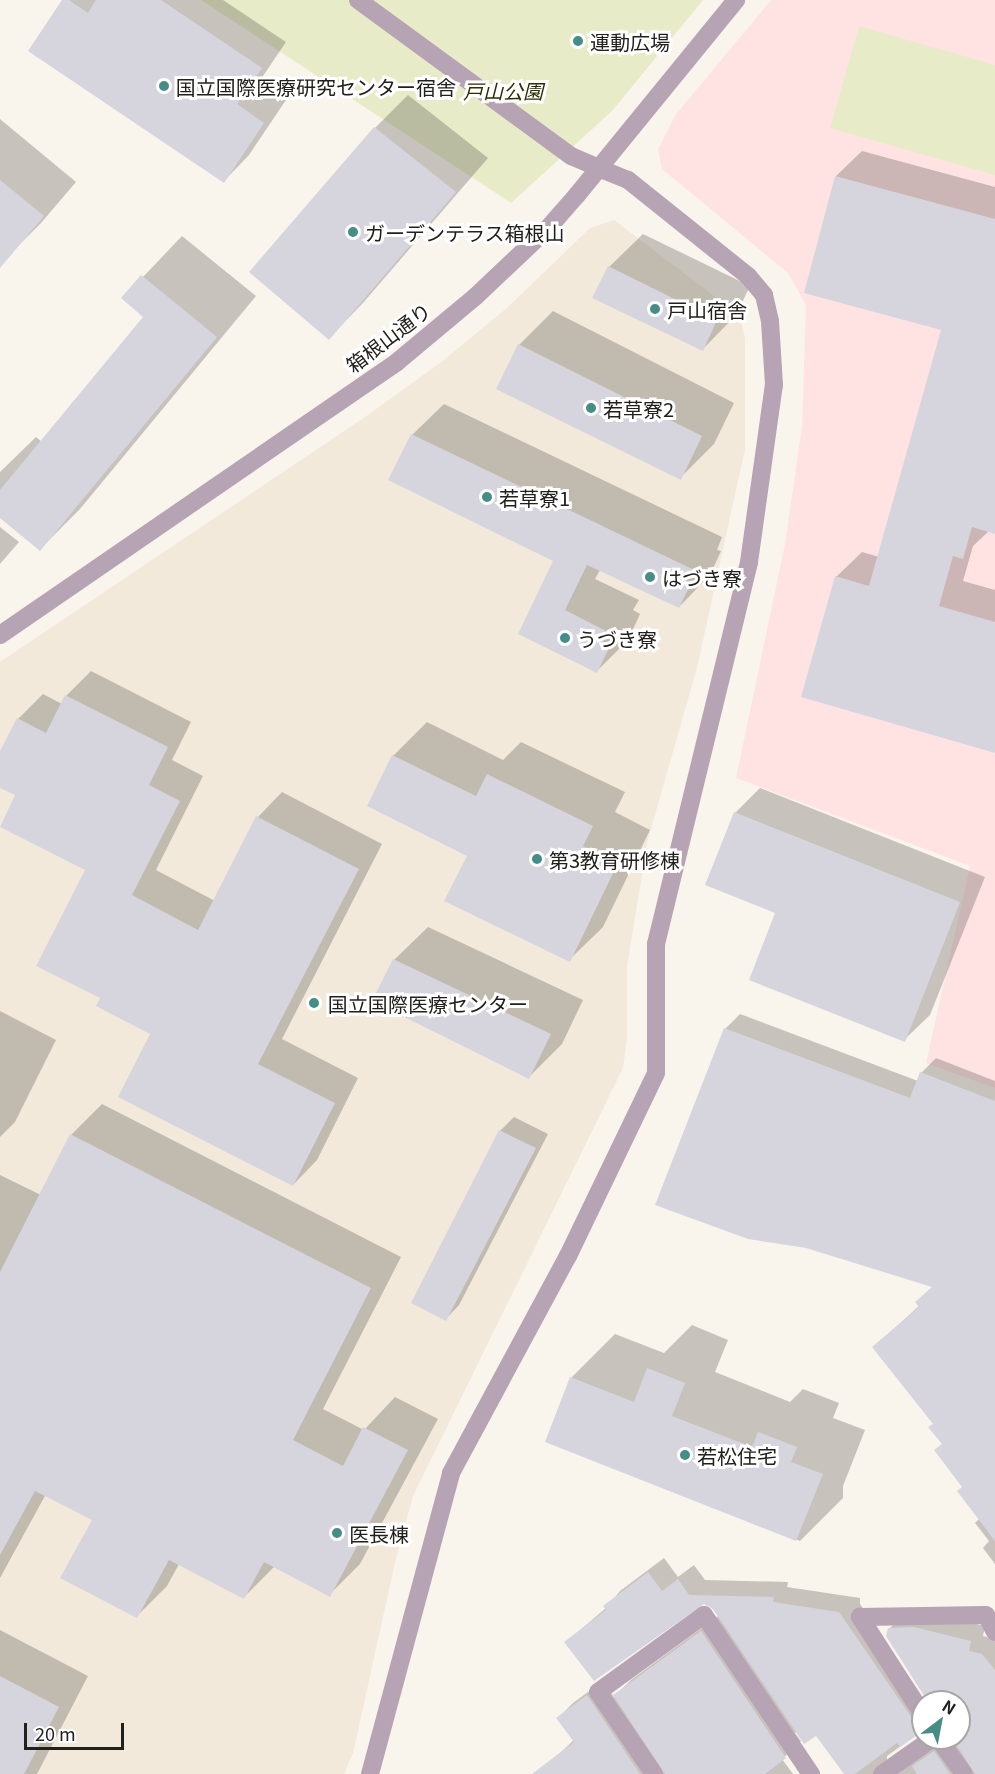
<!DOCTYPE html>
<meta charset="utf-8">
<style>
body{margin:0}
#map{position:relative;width:995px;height:1774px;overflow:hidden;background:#f9f4ec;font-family:Georgia,"Noto Sans JP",serif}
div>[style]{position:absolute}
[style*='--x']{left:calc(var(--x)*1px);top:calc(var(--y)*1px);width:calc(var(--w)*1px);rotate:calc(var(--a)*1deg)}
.commercial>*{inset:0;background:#ffe3e3}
.built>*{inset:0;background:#f2e9db}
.green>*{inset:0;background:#e8ebc8}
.shadow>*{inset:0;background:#0003}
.building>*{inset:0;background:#d6d5de}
.minor>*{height:18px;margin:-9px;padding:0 9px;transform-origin:9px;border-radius:9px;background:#b6a3b4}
.tertiary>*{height:18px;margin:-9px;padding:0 9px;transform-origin:9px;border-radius:9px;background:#b6a3b4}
.dots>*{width:16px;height:16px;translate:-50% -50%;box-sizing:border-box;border:3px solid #fff;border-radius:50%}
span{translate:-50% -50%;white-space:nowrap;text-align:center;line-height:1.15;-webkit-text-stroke:6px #fff;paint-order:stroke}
.poi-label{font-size:20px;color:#22201d}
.left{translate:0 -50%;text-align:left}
.park-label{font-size:20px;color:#2d2e03;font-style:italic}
.street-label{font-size:20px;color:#22201d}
.north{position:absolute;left:911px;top:1690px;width:60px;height:60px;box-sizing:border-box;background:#fff;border:2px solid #a7a6a5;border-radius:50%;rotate:32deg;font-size:16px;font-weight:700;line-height:24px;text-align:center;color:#22201d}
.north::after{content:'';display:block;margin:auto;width:21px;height:27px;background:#478d87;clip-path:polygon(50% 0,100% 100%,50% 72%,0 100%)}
.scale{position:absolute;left:24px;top:1723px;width:100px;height:27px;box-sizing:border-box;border:3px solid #22201d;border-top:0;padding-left:8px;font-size:18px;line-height:21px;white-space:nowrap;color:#22201d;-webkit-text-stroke:4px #fff;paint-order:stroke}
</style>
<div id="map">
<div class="commercial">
<i style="clip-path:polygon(771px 0,995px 0,995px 1088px,926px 1063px,970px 866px,736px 778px,785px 544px,802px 427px,806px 305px,788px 273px,662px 169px,658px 149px,676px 114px)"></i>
</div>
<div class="built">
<i style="clip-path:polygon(614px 220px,739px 315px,745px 337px,745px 449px,697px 668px,647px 843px,627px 967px,627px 1039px,623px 1068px,413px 1496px,396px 1558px,353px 1753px,344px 1774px,0 1774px,0 662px,365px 417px,440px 363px,507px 308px,590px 228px)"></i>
</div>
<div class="green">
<i style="clip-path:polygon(201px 0,703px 0,612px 111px,511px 203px)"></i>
<i style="clip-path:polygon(859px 26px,995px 65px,995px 175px,830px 128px)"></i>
</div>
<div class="shadow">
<i style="clip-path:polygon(64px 0,223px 0,286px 42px,261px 79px,288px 97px,249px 155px,224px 181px)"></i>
<i style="clip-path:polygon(408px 95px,488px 158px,362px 304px,329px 338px,375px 128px)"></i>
<i style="clip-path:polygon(0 119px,76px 182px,41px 223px,8px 256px,0 248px)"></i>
<i style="clip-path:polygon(862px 151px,995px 187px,995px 532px,988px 532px,973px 546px,963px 581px,995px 590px,995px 752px,836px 577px,862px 552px,879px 557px,943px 329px,836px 176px)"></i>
<i style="clip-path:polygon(643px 234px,750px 286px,736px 315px,703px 349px,609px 267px)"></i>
<i style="clip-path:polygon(182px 236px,256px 296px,80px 509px,40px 549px,0 517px,0 472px,36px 437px,42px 442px,145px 316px,123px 298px)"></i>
<i style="clip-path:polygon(553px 311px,734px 403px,714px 444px,680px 478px,498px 389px,519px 345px)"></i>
<i style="clip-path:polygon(444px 404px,722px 537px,717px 550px,721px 551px,710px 575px,679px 607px,600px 570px,595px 579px,639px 600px,633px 610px,640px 614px,628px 640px,597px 671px,520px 634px,555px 560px,412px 435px)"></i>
<i style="clip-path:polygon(0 527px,19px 542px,0 564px)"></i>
<i style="clip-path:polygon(91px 671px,191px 722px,172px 760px,203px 776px,156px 870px,215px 901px,258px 817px,282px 792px,382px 844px,282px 1039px,358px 1078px,317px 1160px,293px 1185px,152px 1034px,102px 998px,87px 870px,17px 794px,0 786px,0 755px,18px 719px,43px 694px,62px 704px,66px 696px)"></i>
<i style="clip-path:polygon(427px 722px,503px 760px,521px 742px,625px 792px,615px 812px,650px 830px,603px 927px,569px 960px,469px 855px,369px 806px,393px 756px)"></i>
<i style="clip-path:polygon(760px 788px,985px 877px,930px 1015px,904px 1040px,735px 813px)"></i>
<i style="clip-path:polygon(428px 927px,583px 1000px,562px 1044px,529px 1077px,394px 960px)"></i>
<i style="clip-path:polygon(0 1011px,56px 1040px,15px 1122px,0 1137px)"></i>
<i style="clip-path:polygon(740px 1014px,918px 1081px,921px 1073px,936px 1058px,995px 1081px,995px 1564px,983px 1548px,989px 1541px,975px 1523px,980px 1518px,934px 1423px,874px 1347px,920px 1305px,934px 1286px,725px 1029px)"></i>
<i style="clip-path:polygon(102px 1104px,401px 1257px,323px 1409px,364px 1430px,395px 1397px,438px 1419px,360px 1564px,329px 1595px,275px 1566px,244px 1597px,179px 1564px,167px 1586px,137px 1616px,94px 1520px,46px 1494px,0 1578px,0 1175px,41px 1195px,71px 1135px)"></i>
<i style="clip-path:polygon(514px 1117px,548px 1134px,459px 1305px,446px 1319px,500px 1131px)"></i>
<i style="clip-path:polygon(692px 1325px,728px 1340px,715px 1372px,790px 1402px,803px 1389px,839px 1403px,833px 1418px,865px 1430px,843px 1486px,843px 1498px,800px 1541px,547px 1441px,571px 1378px,615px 1334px,664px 1353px)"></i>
<i style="clip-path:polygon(664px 1558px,678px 1577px,694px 1565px,705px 1580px,788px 1582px,787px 1587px,860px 1598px,860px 1604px,926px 1702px,923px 1702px,923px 1730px,887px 1756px,887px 1765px,948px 1738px,959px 1738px,959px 1702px,930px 1702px,889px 1629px,905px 1613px,930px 1613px,985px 1626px,983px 1636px,995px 1639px,995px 1774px,846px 1774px,816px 1734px,797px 1731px,795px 1733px,801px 1741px,782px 1759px,793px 1774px,546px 1774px,548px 1764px,574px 1740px,558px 1718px,573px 1703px,603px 1681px,614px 1697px,631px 1680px,718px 1616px,709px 1603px,697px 1604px,566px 1642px,606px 1608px,620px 1591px)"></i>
<i style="clip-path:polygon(0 1630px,88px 1676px,37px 1774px,0 1774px)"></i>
</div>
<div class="building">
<i style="clip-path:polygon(62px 0,69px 0,88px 13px,96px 0,161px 0,262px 68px,237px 104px,264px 123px,224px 183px,28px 51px)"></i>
<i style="clip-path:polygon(374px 127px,456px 192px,329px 340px,249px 272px)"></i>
<i style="clip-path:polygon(835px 176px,995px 219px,995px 534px,972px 527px,963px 559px,953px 556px,939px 606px,995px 622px,995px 753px,801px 697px,835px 576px,869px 586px,941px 330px,804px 293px)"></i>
<i style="clip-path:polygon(0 180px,44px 216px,0 268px)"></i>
<i style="clip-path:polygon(608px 266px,717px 320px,703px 351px,592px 298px)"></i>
<i style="clip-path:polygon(141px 275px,217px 337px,40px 551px,0 518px,0 490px,143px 317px,121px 298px)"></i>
<i style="clip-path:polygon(518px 344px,702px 436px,681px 480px,496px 389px)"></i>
<i style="clip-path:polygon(411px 434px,692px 569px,686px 581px,691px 583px,679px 608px,587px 565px,565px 610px,608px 632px,603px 642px,610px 646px,597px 673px,518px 634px,553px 561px,388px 480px)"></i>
<i style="clip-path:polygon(65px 695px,168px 747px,149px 785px,180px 801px,132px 895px,198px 930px,256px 816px,359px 869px,258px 1064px,335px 1103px,293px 1186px,118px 1097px,150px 1034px,96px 1006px,100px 998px,36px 966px,85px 870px,0 827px,15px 795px,0 788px,0 751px,17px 718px,46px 733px)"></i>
<i style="clip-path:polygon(392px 755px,476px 796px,487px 774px,593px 826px,583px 846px,618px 863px,570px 962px,444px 901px,467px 856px,367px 806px)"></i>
<i style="clip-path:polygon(734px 812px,960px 902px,905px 1042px,749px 980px,775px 913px,705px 885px)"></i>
<i style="clip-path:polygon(393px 959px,551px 1034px,529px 1079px,372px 1001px)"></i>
<i style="clip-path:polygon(724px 1028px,910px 1098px,920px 1072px,995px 1101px,995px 1541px,957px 1491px,962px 1487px,934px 1450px,942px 1444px,928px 1427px,933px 1424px,872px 1347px,919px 1307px,915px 1302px,932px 1287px,806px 1248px,748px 1239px,655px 1205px)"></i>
<i style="clip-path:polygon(499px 1130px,536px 1148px,446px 1321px,411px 1303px)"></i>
<i style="clip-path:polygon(70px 1134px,371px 1288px,293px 1440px,343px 1466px,363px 1427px,408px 1450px,330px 1597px,264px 1562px,244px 1599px,169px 1560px,137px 1618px,60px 1578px,92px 1520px,35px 1491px,0 1555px,0 1272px)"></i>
<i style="clip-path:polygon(647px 1368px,685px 1383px,672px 1416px,752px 1447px,758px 1432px,797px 1447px,791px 1462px,823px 1474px,796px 1541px,545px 1442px,570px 1377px,634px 1402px)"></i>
<i style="clip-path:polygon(648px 1572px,662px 1591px,678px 1579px,689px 1595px,774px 1597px,773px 1602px,839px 1612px,914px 1721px,923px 1726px,923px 1731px,900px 1747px,897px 1743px,855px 1774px,844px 1774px,816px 1736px,804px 1744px,713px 1609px,704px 1604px,594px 1681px,564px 1642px,606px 1610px,603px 1606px)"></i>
<i style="clip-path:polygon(914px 1627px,971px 1641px,969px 1651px,982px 1654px,995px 1670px,995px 1774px,975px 1774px,952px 1738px,959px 1738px,959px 1702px,928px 1702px,886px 1636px,888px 1628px)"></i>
<i style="clip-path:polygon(701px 1631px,786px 1758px,765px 1774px,665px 1774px,613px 1695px)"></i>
<i style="clip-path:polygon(0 1676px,59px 1707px,24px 1774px,0 1774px)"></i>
<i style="clip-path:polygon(587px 1695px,640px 1774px,532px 1774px,574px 1742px,556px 1718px)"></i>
<i style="clip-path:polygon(934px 1751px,950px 1774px,917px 1774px,912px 1766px)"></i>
</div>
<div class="minor">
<i style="--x:358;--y:0;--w:264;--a:36.2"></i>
<i style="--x:571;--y:156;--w:30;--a:23"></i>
<i style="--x:923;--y:1715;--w:117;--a:-122.7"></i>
<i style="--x:860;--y:1617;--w:126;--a:-0.9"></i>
<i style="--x:986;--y:1615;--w:19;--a:62"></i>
<i style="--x:938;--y:1738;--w:44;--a:54.2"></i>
<i style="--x:654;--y:1774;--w:99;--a:-124.3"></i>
<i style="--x:598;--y:1692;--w:131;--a:-36"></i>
<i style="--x:704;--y:1615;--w:192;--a:56.1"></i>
<i style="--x:882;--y:1774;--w:62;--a:-35.2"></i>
</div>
<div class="tertiary">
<i style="--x:0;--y:635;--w:482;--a:-34.5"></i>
<i style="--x:397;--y:362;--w:102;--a:-39.8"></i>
<i style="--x:475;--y:297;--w:102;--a:-43.4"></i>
<i style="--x:549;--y:227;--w:43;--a:-48.8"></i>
<i style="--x:577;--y:195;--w:252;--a:-50.8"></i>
<i style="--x:370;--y:1774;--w:312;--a:-74.9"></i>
<i style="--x:451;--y:1473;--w:247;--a:-61.7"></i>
<i style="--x:568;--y:1256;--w:203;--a:-64.3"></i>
<i style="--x:656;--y:1073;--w:129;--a:-90"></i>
<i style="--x:656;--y:944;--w:393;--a:-76.3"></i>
<i style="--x:749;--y:562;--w:179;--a:-82"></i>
<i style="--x:774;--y:385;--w:64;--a:-93.6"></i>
<i style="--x:770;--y:321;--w:27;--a:-103"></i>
<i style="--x:764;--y:295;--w:25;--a:-130"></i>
<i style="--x:748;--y:276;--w:154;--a:-141.3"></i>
<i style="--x:628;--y:180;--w:31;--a:-158"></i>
</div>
<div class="dots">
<i style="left:578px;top:41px;background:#478d87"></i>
<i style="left:164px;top:86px;background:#478d87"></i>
<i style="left:353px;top:232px;background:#478d87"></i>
<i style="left:655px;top:309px;background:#478d87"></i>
<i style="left:591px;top:408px;background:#478d87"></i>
<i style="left:487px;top:497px;background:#478d87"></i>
<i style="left:650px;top:577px;background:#478d87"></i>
<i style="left:565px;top:638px;background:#478d87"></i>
<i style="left:537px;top:859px;background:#478d87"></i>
<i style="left:314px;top:1003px;background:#478d87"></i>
<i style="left:685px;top:1455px;background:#478d87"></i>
<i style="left:337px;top:1533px;background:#478d87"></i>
</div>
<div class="poi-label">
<span class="left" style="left:590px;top:41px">運動広場</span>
<span class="left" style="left:176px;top:86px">国立国際医療研究センター宿舎</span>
<span class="left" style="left:365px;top:232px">ガーデンテラス箱根山</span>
<span class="left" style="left:667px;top:309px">戸山宿舎</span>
<span class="left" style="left:603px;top:408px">若草寮2</span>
<span class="left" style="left:499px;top:497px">若草寮1</span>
<span class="left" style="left:662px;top:577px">はづき寮</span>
<span class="left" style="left:577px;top:638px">うづき寮</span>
<span class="left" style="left:549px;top:859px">第3教育研修棟</span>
<span class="left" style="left:328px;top:1003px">国立国際医療センター</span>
<span class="left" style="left:697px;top:1455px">若松住宅</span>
<span class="left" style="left:349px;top:1533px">医長棟</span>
</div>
<div class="park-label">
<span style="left:503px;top:90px">戸山公園</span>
</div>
<div class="street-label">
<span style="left:388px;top:337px;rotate:-37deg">箱根山通り</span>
</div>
<div class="north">N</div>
<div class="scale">20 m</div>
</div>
